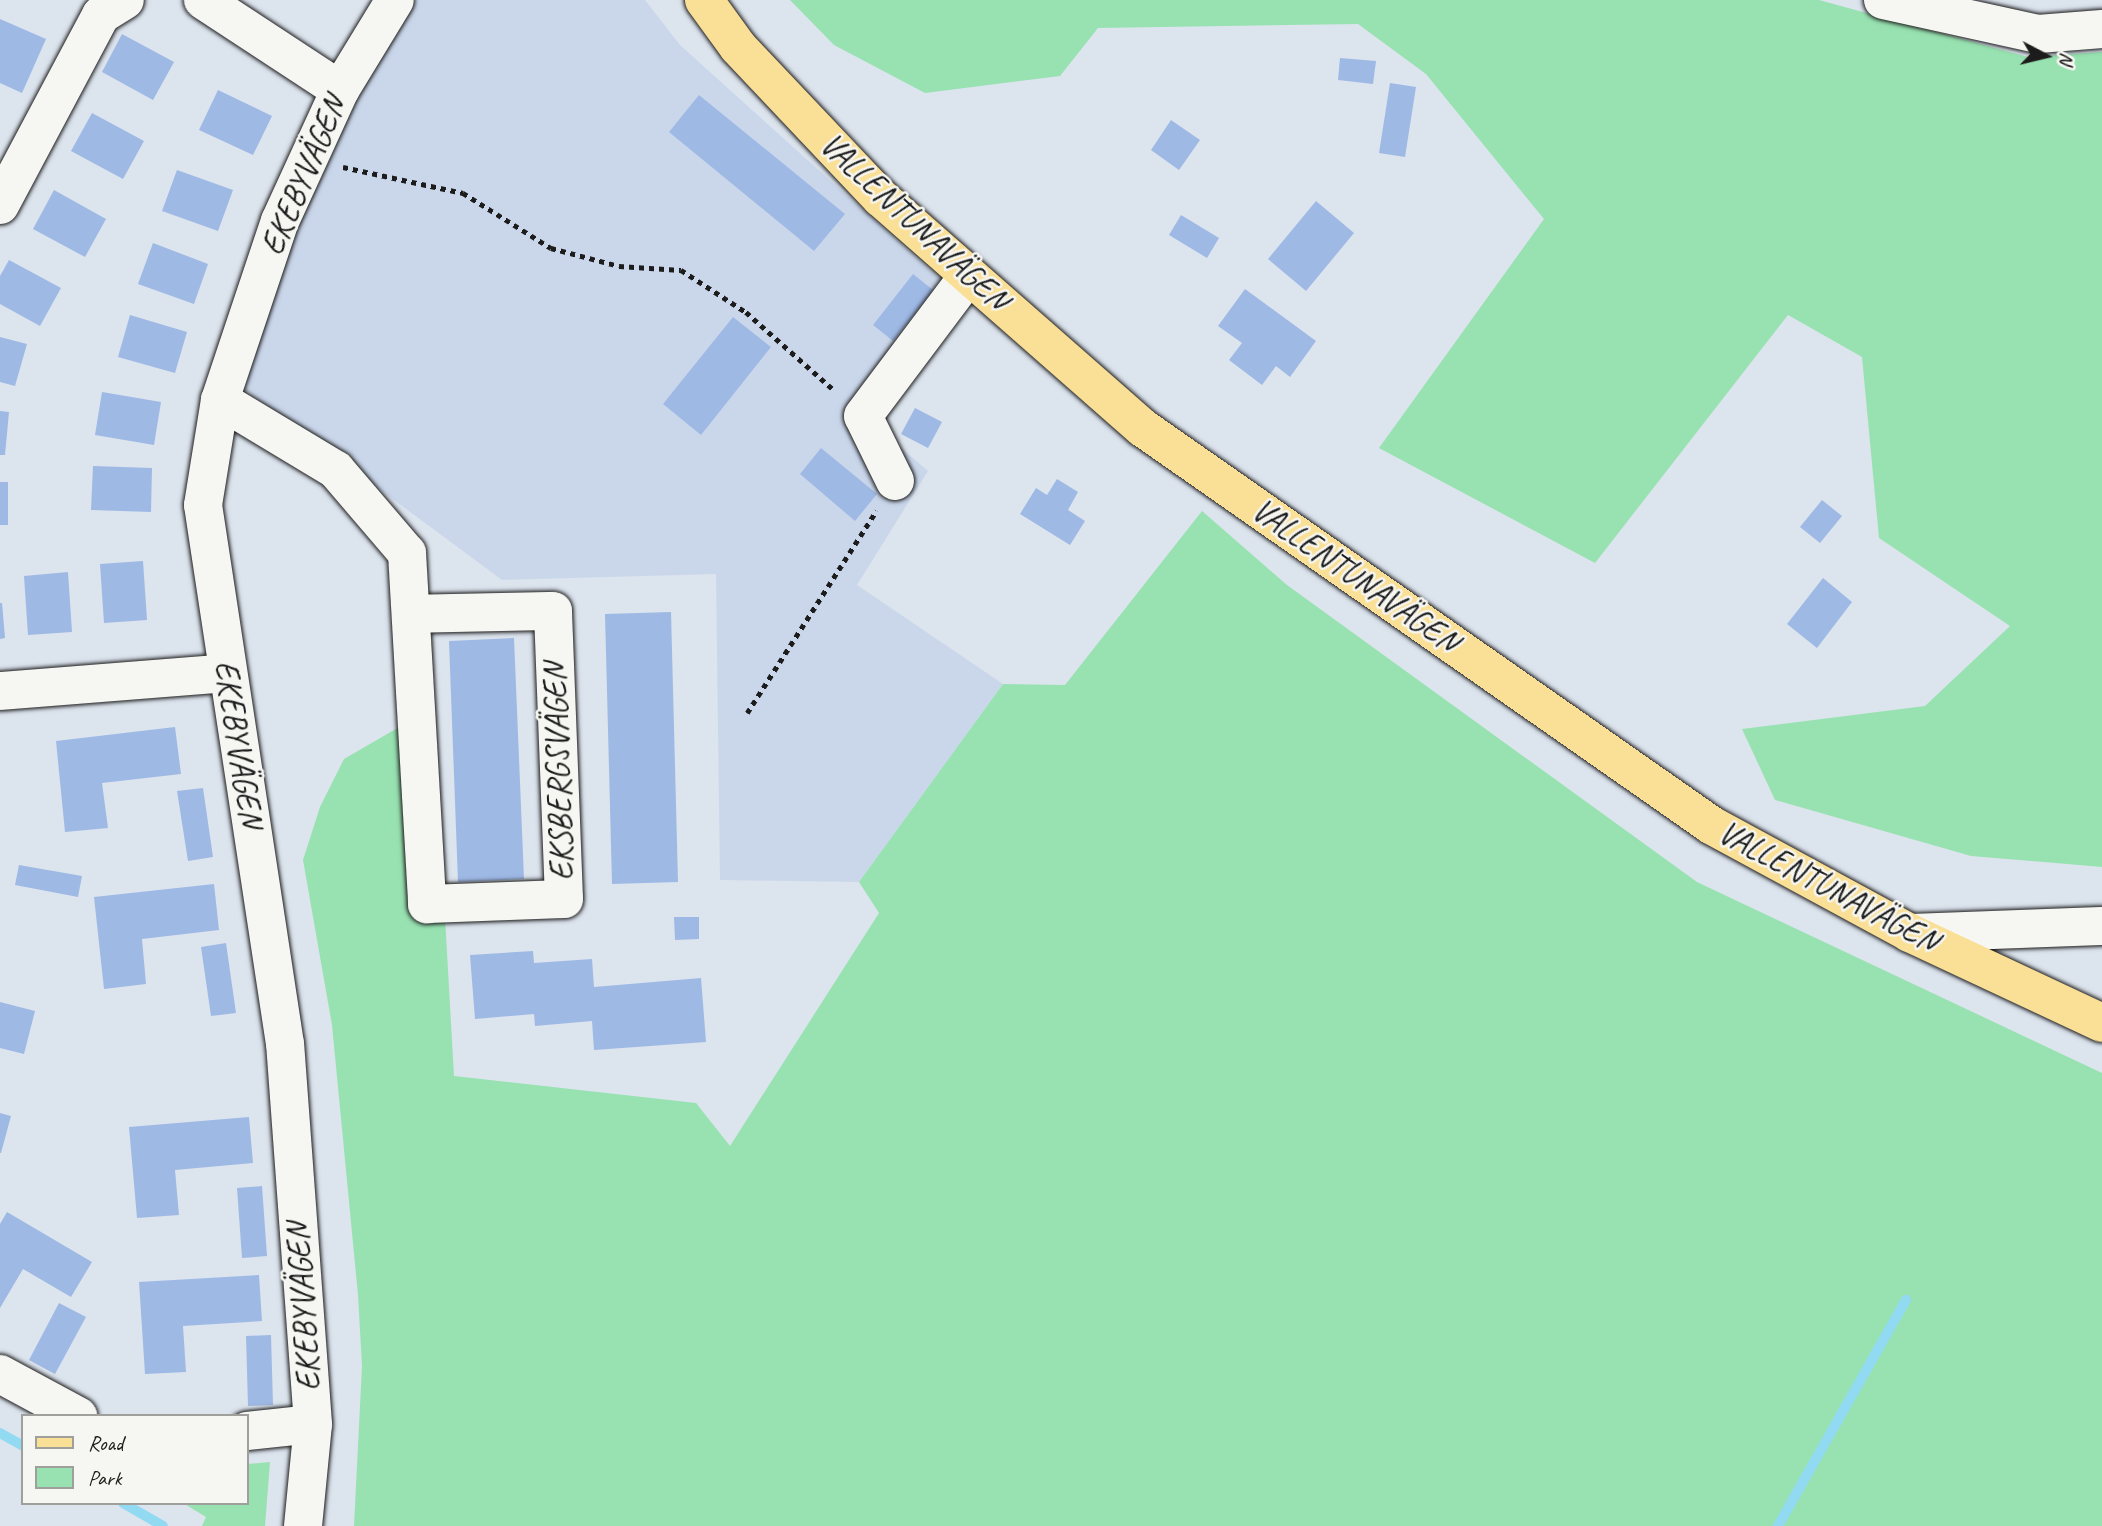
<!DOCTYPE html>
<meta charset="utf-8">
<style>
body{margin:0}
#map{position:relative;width:2102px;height:1526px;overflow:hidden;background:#dce4ee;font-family:Caveat,sans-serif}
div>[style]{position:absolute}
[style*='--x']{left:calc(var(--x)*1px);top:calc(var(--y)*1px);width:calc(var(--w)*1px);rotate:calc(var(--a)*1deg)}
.built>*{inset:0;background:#cad7eb}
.green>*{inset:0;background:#98e2b1}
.stream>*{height:10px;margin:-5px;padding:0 5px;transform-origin:5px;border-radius:5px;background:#91daf2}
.building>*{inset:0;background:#9fb9e5}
.path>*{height:4.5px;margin-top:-2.25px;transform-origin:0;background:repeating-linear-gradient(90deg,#1c1c1c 0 5px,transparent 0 10px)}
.roads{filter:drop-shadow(0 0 2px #1c1c1c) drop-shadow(0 0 2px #1c1c1c)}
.minor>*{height:38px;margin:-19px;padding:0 19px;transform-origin:19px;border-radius:19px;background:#f6f6f2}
.major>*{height:38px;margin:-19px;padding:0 19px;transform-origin:19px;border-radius:19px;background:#fadf96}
span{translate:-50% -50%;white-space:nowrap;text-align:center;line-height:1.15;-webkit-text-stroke:5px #f6f6f2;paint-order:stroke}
.street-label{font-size:33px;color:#1c1c1c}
.legend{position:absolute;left:21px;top:1414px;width:228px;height:91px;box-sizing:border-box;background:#f6f6f2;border:2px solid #9f9f9c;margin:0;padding:9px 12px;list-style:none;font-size:21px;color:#1c1c1c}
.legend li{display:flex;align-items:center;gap:14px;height:35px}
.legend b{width:35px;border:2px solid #9f9f9c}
.north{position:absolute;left:2011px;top:21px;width:70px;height:70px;-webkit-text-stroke:5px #f6f6f2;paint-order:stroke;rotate:97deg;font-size:19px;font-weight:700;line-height:28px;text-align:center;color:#1c1c1c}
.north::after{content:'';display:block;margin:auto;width:24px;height:32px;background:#1c1c1c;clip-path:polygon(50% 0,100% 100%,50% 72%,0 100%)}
</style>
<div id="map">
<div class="built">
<i style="clip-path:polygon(417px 0,645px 0,680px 45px,963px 300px,880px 430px,928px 471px,857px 585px,1003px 684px,859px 882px,720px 880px,716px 574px,502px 580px,243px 388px,295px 221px,368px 69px)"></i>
</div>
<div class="green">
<i style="clip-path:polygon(790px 0,1819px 0,2028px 57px,2102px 52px,2102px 867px,1971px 856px,1775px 800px,1742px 729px,1925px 706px,2010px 626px,1879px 538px,1862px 357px,1788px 315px,1595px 563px,1379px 448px,1544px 219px,1426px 74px,1358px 24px,1098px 28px,1060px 76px,925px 93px,834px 45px)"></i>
<i style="clip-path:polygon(1202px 511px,1287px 585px,1697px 882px,2102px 1073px,2102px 1526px,354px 1526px,362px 1366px,358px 1295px,332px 1025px,303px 860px,320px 807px,344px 759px,401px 726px,414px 918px,445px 917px,454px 1076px,696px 1103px,730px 1146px,879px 913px,859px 882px,1003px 684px,1065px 685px)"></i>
<i style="clip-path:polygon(270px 1462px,265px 1526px,202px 1526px,206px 1517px,183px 1503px,247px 1503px,247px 1464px)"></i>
</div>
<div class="stream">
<i style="--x:0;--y:1433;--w:26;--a:29"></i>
<i style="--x:123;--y:1503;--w:46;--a:29.9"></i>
<i style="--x:1778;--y:1526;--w:260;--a:-60.5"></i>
</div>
<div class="building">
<i style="clip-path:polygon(0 19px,46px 39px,22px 93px,0 83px)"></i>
<i style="clip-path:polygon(122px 34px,174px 62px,153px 100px,102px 72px)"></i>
<i style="clip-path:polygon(1340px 58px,1376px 61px,1373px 84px,1338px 80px)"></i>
<i style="clip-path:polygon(1390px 83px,1416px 87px,1405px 157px,1379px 153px)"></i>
<i style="clip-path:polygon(218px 90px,272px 116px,253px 155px,199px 130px)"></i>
<i style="clip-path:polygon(699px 95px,845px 214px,814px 251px,669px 132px)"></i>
<i style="clip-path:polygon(92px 113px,144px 141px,123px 179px,71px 151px)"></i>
<i style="clip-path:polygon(1171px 120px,1200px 140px,1179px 170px,1151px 150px)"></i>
<i style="clip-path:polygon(177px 170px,233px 190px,218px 231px,162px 211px)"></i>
<i style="clip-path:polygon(54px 190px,106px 219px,85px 257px,33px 229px)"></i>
<i style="clip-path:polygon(1316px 201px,1354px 233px,1306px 291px,1268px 259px)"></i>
<i style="clip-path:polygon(1181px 215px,1219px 238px,1207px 258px,1169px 235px)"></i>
<i style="clip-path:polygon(153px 243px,208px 264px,194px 304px,138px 284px)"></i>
<i style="clip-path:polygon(9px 260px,61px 288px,40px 326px,0 304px,0 276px)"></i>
<i style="clip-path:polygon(913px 274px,933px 290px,893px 341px,873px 325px)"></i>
<i style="clip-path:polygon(1245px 289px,1316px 341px,1290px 377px,1276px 366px,1262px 385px,1229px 360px,1242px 343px,1218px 326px)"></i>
<i style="clip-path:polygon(130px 315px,187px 332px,175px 373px,118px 357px)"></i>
<i style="clip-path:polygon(733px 317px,771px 347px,701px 435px,663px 404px)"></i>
<i style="clip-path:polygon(0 337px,27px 344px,15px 386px,0 382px)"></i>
<i style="clip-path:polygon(102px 392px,161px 402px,154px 445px,95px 435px)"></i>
<i style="clip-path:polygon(915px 408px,942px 422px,928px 448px,901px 434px)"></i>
<i style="clip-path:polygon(0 411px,9px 412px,5px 455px,0 455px)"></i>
<i style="clip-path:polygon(821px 448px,877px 494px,855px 521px,800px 474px)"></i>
<i style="clip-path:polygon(93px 466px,152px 468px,151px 512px,91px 510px)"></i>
<i style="clip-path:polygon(1057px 479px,1078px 492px,1068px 510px,1085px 521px,1070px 545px,1020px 514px,1036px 488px,1047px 495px)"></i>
<i style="clip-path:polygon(0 482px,8px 482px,8px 525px,0 525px)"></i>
<i style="clip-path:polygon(1822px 500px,1842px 516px,1820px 543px,1800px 527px)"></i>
<i style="clip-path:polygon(143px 561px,147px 620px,104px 623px,100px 564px)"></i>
<i style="clip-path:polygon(68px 572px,72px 632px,28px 635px,24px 576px)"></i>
<i style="clip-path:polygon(1823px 578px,1852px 602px,1817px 648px,1787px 624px)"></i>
<i style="clip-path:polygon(0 603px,2px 603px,5px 638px,0 639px)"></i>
<i style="clip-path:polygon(671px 612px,678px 882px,612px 884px,605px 614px)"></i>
<i style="clip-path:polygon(514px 638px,524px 879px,458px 882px,449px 641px)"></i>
<i style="clip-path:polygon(175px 727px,181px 774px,102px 783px,108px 828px,65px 832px,56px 741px)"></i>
<i style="clip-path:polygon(203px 788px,213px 857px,188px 861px,177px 791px)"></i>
<i style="clip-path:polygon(19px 865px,82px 876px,78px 897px,15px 885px)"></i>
<i style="clip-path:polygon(214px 884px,219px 930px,142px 939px,146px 984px,104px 989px,94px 897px)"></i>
<i style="clip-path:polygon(674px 917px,699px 917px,699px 939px,675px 940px)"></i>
<i style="clip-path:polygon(226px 943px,236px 1013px,211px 1016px,201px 947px)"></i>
<i style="clip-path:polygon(533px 951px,534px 963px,592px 959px,594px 987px,701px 978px,706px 1042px,594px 1050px,592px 1021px,535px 1026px,534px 1014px,475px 1019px,470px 955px)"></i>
<i style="clip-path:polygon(0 1002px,35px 1011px,24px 1054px,0 1048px)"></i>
<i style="clip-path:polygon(0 1113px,11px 1116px,1px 1153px,0 1153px)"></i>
<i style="clip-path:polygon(249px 1117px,253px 1163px,175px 1170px,179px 1215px,137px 1218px,129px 1127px)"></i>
<i style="clip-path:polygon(262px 1186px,267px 1256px,242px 1258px,237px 1188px)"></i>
<i style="clip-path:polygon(7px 1212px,92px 1262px,71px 1297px,23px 1269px,0 1308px,0 1224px)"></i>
<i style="clip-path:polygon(259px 1275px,262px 1321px,183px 1326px,186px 1372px,145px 1374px,139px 1282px)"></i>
<i style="clip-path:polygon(59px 1303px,86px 1317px,55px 1374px,29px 1360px)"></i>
<i style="clip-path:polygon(271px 1335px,273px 1405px,248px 1406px,246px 1336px)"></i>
</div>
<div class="path">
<i style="--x:343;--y:167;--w:123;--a:12.2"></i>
<i style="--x:463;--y:193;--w:104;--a:32"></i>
<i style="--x:551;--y:248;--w:70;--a:14.8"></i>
<i style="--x:619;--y:266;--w:62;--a:3.7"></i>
<i style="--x:681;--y:270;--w:77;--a:32.9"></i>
<i style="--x:746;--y:312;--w:119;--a:41.6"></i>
<i style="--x:747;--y:713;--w:240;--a:-57.4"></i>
</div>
<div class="roads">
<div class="minor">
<i style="--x:203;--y:0;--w:164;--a:33.3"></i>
<i style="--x:1883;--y:0;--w:159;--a:12.4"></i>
<i style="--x:2038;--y:34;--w:64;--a:-4.5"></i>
<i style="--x:0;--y:205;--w:215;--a:-62"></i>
<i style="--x:101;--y:15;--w:28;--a:-32"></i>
<i style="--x:220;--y:400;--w:135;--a:31.1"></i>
<i style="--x:336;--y:470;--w:109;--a:49.5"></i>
<i style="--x:407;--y:553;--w:352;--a:86.7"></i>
<i style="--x:427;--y:904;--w:137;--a:-2.1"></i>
<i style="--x:564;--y:899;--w:288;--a:-92.2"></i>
<i style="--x:553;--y:611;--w:140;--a:178.8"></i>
<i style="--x:895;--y:481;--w:72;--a:-116.2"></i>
<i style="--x:863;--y:416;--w:175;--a:-53.1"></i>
<i style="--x:0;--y:691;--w:228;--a:-4.5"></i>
<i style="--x:1910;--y:933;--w:192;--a:-2.1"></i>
<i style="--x:0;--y:1374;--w:89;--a:28.3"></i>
<i style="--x:247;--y:1431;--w:66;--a:-6.1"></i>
<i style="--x:303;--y:1526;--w:102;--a:-84.4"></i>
<i style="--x:313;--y:1424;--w:381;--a:-94.2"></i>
<i style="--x:285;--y:1044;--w:545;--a:-98.65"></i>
<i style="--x:203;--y:505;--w:106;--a:-80.8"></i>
<i style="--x:220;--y:400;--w:189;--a:-71.5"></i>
<i style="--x:280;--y:221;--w:144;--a:-65.4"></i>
<i style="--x:340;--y:90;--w:105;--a:-58.6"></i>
</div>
<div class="major">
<i style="--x:704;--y:0;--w:58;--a:54.1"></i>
<i style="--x:738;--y:47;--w:208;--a:46.6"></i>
<i style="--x:881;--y:198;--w:349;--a:41.3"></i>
<i style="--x:1143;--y:428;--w:693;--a:34.95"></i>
<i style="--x:1711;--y:825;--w:226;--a:28.5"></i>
<i style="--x:1910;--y:933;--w:212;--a:25.1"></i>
</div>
</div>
<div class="street-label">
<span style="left:304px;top:176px;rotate:-67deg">EKEBYVÄGEN</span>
<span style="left:914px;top:222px;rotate:43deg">VALLENTUNAVÄGEN</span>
<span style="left:1355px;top:576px;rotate:35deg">VALLENTUNAVÄGEN</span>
<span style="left:238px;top:744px;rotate:81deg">EKEBYVÄGEN</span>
<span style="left:559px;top:772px;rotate:-92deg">EKSBERGSVÄGEN</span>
<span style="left:1828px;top:887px;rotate:28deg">VALLENTUNAVÄGEN</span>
<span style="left:304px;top:1307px;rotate:-94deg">EKEBYVÄGEN</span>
</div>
<ul class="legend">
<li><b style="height:9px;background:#fadf96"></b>Road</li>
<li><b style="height:19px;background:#98e2b1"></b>Park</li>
</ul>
<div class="north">N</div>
</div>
